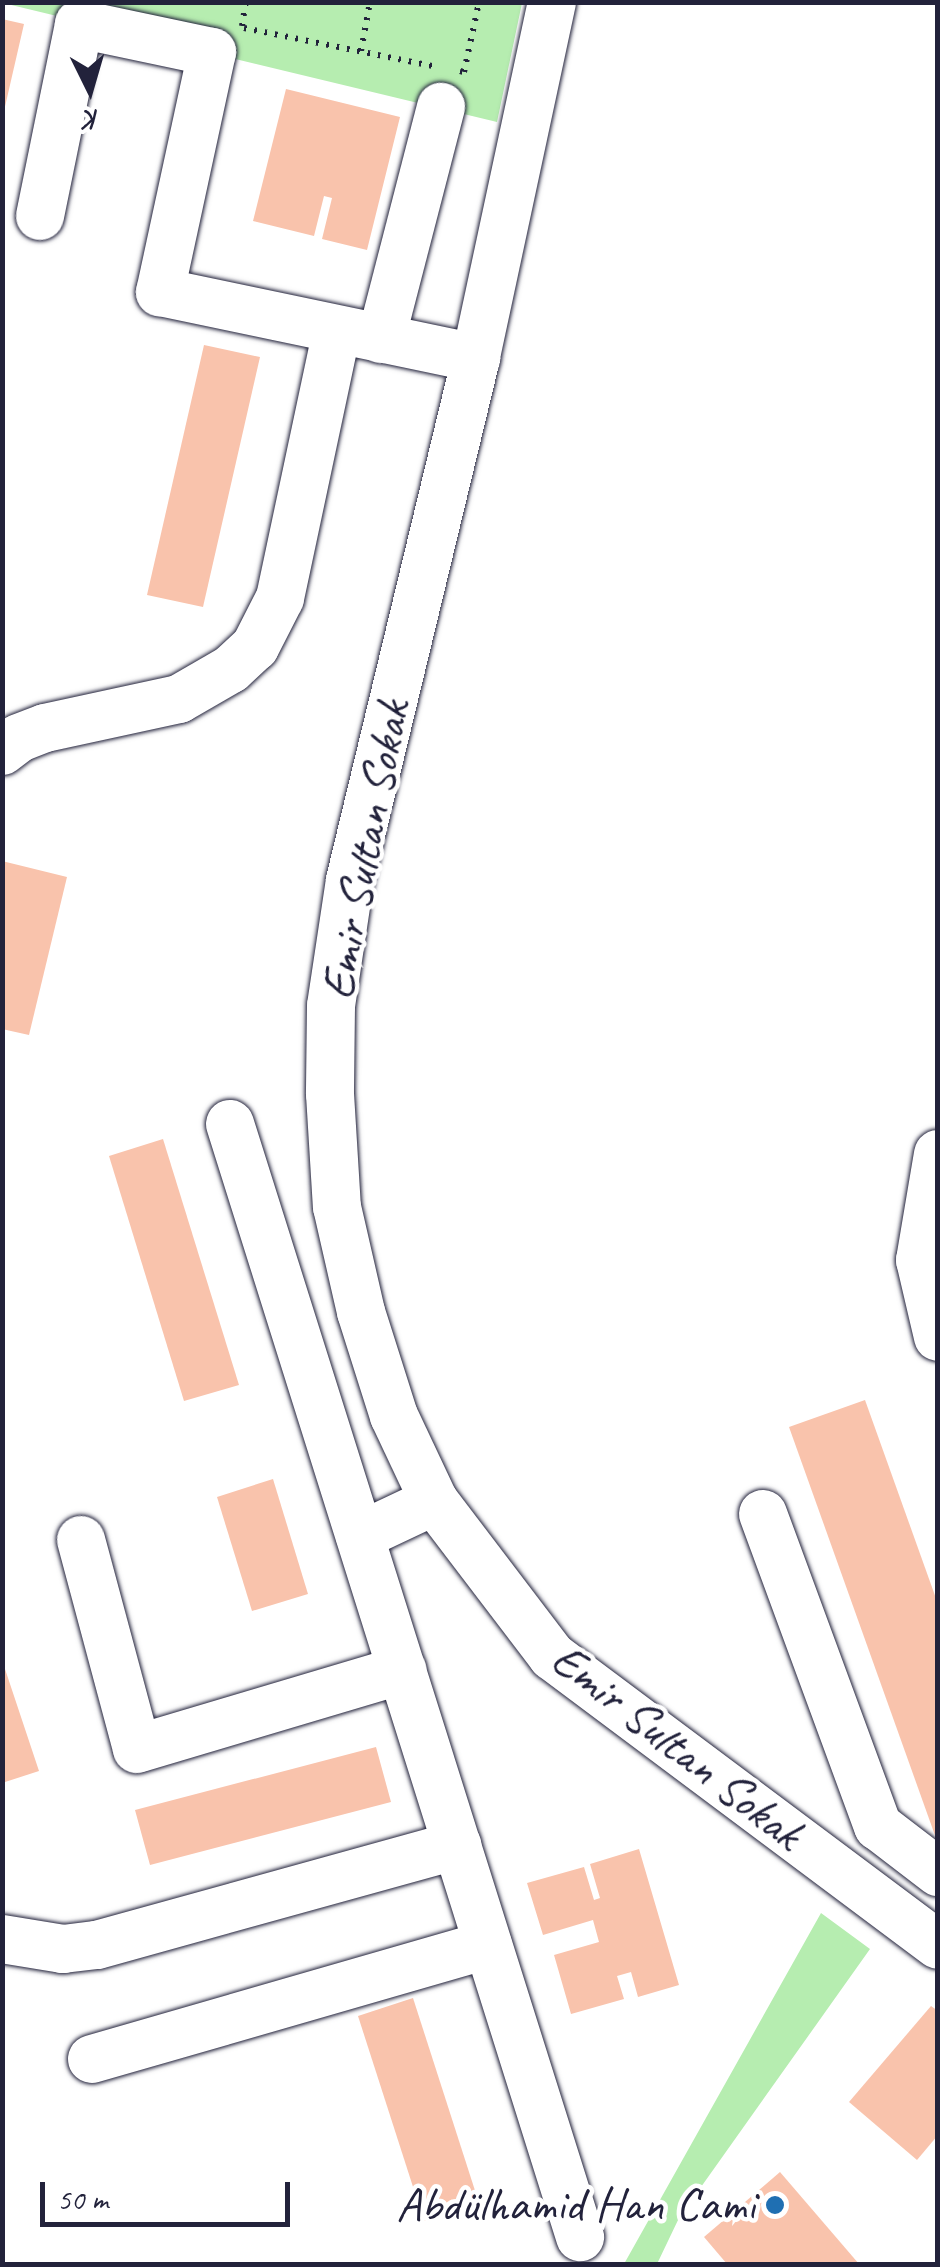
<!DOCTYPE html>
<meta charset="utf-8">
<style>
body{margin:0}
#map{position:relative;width:940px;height:2267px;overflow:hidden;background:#fff;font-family:Caveat,sans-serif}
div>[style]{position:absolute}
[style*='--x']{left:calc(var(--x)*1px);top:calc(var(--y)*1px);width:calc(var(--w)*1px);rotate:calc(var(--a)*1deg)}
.green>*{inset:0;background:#b6edb0}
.building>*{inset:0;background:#f9c3ac}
.path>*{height:6px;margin-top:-3px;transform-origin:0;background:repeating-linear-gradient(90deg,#22223b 0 2.5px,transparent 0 10.5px)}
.roads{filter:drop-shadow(0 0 2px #22223b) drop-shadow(0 0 2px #22223b)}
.minor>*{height:48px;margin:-24px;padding:0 24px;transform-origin:24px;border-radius:24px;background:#fff}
.dots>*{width:28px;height:28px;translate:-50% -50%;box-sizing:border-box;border:5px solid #fff;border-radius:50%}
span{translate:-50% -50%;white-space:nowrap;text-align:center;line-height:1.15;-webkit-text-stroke:9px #fff;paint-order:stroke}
.street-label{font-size:48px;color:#22223b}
.poi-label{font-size:48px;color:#22223b}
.right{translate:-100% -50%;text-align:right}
.frame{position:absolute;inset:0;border:5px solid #22223b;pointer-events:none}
.north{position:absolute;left:40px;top:40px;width:100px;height:100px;-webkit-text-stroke:8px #fff;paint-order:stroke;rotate:175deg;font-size:28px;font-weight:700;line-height:40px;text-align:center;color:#22223b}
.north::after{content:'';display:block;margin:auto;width:35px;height:45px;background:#22223b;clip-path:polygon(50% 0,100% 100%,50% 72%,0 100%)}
.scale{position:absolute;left:40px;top:2182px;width:250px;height:45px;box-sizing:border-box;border:5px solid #22223b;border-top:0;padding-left:12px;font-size:30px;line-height:35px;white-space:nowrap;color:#22223b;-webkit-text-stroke:8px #fff;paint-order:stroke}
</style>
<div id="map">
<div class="green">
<i style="clip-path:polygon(3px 3px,522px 3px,497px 122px)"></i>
<i style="clip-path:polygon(821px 1913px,870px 1949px,679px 2218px,657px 2264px,624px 2264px)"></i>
</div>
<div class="building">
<i style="clip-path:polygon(2px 19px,24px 24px,4px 111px,2px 110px)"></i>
<i style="clip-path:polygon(286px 89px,400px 117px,367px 250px,322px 239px,332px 198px,324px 196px,314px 236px,253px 221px)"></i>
<i style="clip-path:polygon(204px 345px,260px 357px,203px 607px,147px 595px)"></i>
<i style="clip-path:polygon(2px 861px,67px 877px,29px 1035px,2px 1029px)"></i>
<i style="clip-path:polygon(163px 1139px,239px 1385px,184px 1401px,109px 1156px)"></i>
<i style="clip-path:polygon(865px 1400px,938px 1604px,937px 1841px,789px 1427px)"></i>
<i style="clip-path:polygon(273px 1479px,308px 1594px,252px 1611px,217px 1497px)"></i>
<i style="clip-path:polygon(2px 1660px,39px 1771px,2px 1783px)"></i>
<i style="clip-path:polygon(376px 1747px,391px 1802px,150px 1865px,135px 1810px)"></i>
<i style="clip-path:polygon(639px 1849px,679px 1985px,638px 1997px,631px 1972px,617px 1976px,624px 1999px,571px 2014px,554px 1955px,599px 1942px,593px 1920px,543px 1935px,527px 1883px,584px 1867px,594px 1900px,600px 1898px,590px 1864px)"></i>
<i style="clip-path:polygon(413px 1998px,479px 2203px,424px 2221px,358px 2016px)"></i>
<i style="clip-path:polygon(931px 2006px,938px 2011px,938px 2135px,917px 2160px,849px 2102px)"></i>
<i style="clip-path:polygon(780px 2172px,859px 2264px,727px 2264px,704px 2237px)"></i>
</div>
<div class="path">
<i style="--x:242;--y:26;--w:24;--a:-81"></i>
<i style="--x:244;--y:28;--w:198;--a:11.4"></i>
<i style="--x:361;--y:51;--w:50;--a:-79.6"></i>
<i style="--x:460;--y:71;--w:4;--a:14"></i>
<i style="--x:464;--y:72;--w:72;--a:-77.9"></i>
</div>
<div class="roads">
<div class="minor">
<i style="--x:552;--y:2;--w:364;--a:102.1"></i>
<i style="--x:476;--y:358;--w:537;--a:103.57"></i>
<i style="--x:350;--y:880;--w:127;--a:98.6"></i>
<i style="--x:331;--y:1006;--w:88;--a:90.7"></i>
<i style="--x:330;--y:1094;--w:113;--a:86.5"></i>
<i style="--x:337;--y:1207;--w:108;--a:77.1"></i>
<i style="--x:361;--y:1312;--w:109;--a:72.4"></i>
<i style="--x:394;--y:1416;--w:94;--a:64.8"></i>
<i style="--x:434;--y:1501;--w:195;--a:52.7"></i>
<i style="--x:552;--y:1656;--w:482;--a:36.8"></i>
<i style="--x:40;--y:216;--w:196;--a:-78.5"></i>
<i style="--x:79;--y:24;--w:136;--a:11.9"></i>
<i style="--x:212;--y:52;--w:246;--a:102.2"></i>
<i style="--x:160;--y:292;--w:323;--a:11.8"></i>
<i style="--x:381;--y:339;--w:240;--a:-75.5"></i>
<i style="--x:2;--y:751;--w:21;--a:-37"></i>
<i style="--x:19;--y:738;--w:28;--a:-21"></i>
<i style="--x:45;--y:728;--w:137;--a:-12.2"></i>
<i style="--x:179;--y:699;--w:60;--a:-30"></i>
<i style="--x:231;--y:669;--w:33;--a:-43"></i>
<i style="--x:255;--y:647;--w:55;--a:-63"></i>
<i style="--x:280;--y:598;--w:274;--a:-78"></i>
<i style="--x:230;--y:1124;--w:1167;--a:72.54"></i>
<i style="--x:938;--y:1154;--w:108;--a:99.6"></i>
<i style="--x:920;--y:1260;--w:79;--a:76.8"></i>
<i style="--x:763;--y:1514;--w:333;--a:69.8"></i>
<i style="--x:878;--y:1826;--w:76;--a:37.5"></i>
<i style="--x:360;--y:1536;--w:82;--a:-25.3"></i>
<i style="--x:81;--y:1540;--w:216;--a:75"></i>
<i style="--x:137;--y:1749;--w:277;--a:-16.6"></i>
<i style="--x:2;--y:1939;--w:62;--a:9.3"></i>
<i style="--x:63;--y:1949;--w:34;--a:-7"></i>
<i style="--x:97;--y:1945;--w:374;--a:-15.5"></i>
<i style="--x:92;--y:2059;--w:412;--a:-16.1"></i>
</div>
</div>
<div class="dots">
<i style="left:775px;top:2205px;background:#1f6fb2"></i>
</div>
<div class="street-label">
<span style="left:365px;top:850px;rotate:-79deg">Emir Sultan Sokak</span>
<span style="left:677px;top:1746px;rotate:38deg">Emir Sultan Sokak</span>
</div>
<div class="poi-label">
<span class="right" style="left:755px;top:2205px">Abdülhamid Han Cami</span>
</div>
<div class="frame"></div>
<div class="north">K</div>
<div class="scale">50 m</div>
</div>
